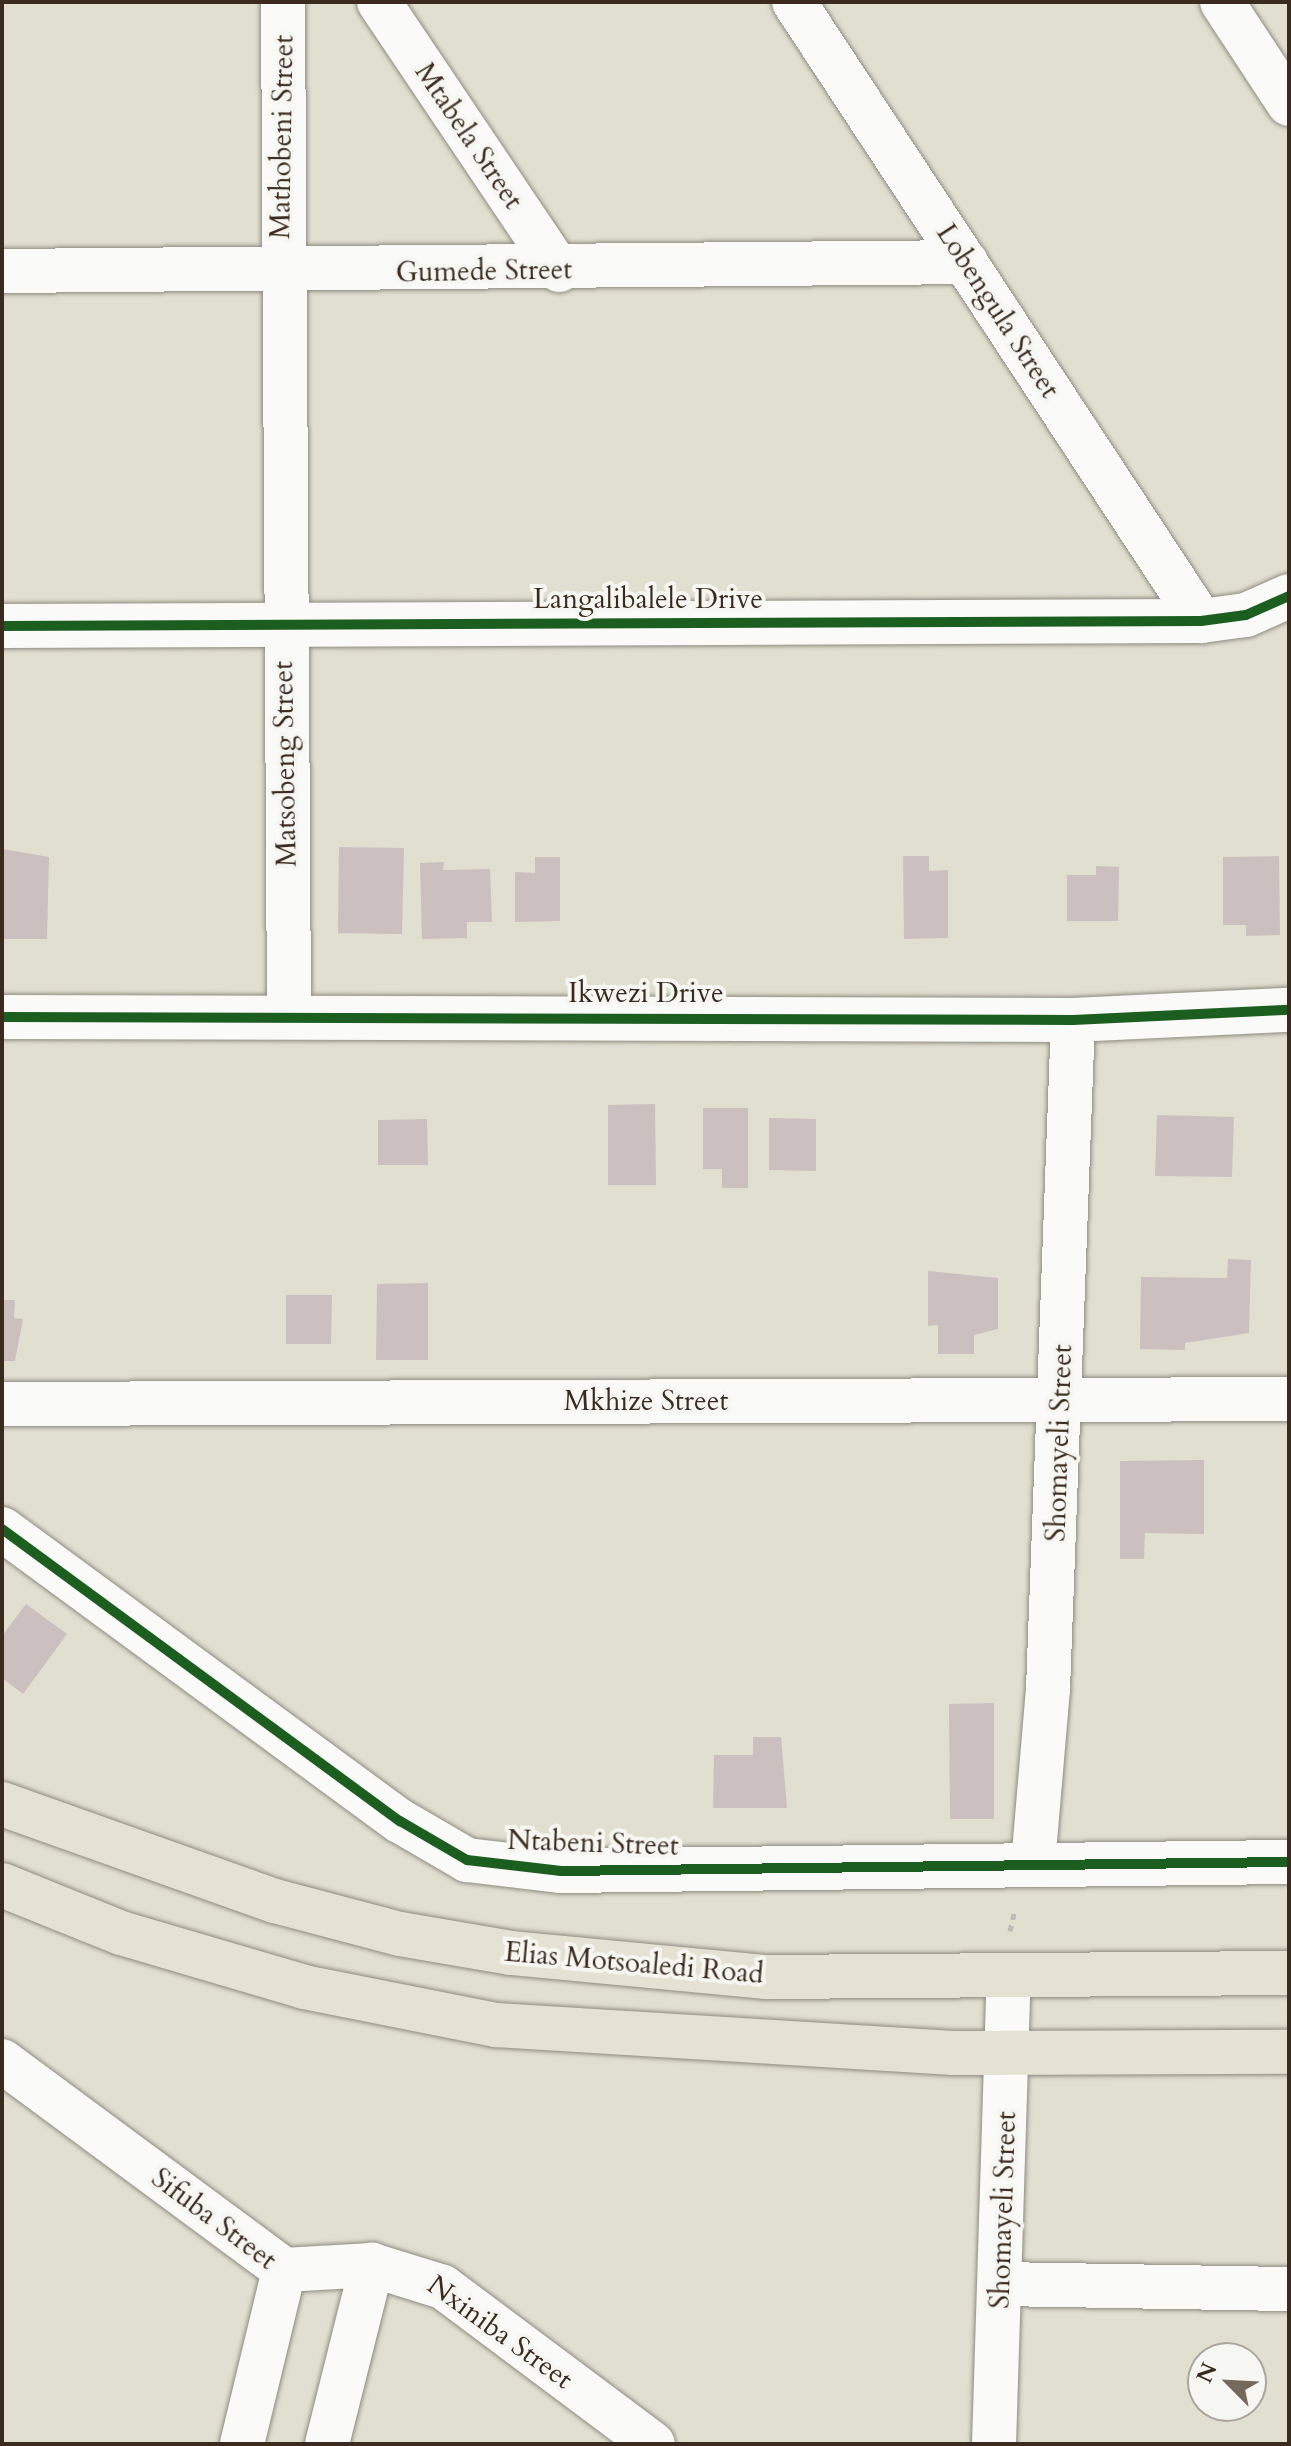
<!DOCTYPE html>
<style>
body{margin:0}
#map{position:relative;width:1291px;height:2446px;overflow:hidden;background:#e1dfd0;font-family:Cardo,serif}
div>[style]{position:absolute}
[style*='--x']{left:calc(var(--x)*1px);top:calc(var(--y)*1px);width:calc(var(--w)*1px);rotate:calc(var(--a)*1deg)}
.building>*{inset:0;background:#ccbfc0}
.path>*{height:5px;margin-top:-2.5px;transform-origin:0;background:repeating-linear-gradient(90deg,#bdbbb7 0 6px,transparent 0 12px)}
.roads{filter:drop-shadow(0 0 2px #8f8b81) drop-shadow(0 0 2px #8f8b81)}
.minor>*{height:44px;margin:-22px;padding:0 22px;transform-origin:22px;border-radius:22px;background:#fafaf8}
.major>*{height:44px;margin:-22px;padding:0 22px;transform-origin:22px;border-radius:22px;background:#e5e1d3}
.cycleway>*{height:10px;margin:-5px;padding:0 5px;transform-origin:5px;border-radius:5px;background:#1b5e20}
span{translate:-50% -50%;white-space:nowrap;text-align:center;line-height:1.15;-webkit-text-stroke:8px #f6f6f2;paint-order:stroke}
.street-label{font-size:28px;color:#3b2a1e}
.frame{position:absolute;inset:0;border:4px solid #3b2a1e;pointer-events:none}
.north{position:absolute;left:1187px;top:2342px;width:80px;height:80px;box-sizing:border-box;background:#f6f6f2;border:2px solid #aba49d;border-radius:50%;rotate:294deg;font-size:22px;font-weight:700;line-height:32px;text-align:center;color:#3b2a1e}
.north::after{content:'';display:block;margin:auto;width:28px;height:36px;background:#75695c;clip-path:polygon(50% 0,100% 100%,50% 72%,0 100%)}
</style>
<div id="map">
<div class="building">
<i style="clip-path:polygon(339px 847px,404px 848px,402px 934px,338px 933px)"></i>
<i style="clip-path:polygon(2px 849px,49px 857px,47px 939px,2px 939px)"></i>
<i style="clip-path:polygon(903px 856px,929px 856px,929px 871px,948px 870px,948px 938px,904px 939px)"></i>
<i style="clip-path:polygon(1279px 856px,1280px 935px,1246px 936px,1246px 925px,1223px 925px,1223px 857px)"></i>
<i style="clip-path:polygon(535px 857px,560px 857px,560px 921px,515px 922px,515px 872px,535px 873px)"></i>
<i style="clip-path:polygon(444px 862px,443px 870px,490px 869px,492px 922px,467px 922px,467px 938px,422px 939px,420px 863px)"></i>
<i style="clip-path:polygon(1096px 866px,1119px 867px,1118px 921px,1067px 921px,1067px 875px,1096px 875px)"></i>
<i style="clip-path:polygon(655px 1104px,656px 1185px,608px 1185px,608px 1105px)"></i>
<i style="clip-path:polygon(703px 1108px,748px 1108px,748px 1188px,722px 1188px,722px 1169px,703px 1169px)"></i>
<i style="clip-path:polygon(1157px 1115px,1234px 1117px,1232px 1177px,1155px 1176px)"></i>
<i style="clip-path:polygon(769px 1118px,816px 1119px,816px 1171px,769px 1170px)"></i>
<i style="clip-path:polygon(427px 1119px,428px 1165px,378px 1165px,378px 1120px)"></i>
<i style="clip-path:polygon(1228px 1259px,1251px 1260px,1249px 1333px,1185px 1343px,1185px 1350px,1140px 1349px,1141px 1277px,1227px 1278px)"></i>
<i style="clip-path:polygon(928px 1271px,998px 1278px,998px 1329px,974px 1335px,974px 1354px,938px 1354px,938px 1325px,928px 1326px)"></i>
<i style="clip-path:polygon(428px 1283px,428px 1360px,376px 1360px,377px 1284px)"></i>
<i style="clip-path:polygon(286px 1295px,332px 1295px,331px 1344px,286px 1344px)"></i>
<i style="clip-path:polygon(2px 1300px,15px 1300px,14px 1318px,23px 1319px,15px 1361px,2px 1361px)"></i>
<i style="clip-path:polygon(1204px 1460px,1204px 1534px,1145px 1533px,1144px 1559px,1120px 1559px,1120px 1461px)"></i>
<i style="clip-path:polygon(26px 1604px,67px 1634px,23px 1694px,2px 1678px,2px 1636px)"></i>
<i style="clip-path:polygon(994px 1703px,994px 1819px,950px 1819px,949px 1704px)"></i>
<i style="clip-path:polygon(753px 1737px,781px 1737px,787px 1808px,713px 1808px,714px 1755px,753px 1755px)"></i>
</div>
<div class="path">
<i style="--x:1010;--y:1931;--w:23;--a:-77"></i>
</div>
<div class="roads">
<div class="minor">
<i style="--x:283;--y:2;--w:1013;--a:89.66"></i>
<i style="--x:379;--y:2;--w:323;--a:56.1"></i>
<i style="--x:794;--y:2;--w:741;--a:56.67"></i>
<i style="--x:1222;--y:2;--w:122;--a:56.7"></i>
<i style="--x:2;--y:271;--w:964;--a:-0.53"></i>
<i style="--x:2;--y:626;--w:1199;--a:-0.24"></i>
<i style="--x:1201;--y:621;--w:45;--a:-7.6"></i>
<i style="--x:1246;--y:615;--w:47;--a:-23.8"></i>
<i style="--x:2;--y:1017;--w:1071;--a:0.16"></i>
<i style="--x:1073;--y:1020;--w:216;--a:-2.7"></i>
<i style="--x:2;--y:1404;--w:1287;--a:-0.22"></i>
<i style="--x:2;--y:1529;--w:494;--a:36.3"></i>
<i style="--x:400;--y:1821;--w:78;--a:30.2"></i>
<i style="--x:467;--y:1860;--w:95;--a:6.7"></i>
<i style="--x:561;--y:1871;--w:728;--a:-0.71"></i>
<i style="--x:1033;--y:1864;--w:176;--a:-85.1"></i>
<i style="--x:1048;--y:1689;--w:669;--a:-87.86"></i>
<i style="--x:2;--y:2061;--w:351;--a:36.5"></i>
<i style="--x:284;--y:2270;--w:88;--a:-3.3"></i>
<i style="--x:1000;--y:2284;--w:289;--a:1"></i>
<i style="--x:242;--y:2444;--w:179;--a:-76.4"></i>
<i style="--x:327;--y:2444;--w:185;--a:-75.9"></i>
<i style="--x:372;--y:2265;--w:74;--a:17.2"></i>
<i style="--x:443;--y:2287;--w:262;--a:36.8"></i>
<i style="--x:994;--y:2444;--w:468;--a:-88.2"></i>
</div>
<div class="major">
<i style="--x:2;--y:1804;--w:290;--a:19.6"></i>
<i style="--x:275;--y:1901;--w:129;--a:14.8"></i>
<i style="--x:400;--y:1934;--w:113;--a:9.7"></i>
<i style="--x:511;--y:1953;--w:256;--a:5.4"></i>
<i style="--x:766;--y:1977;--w:523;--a:-0.44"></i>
<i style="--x:2;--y:1885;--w:128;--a:22"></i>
<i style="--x:121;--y:1933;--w:191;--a:16.4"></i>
<i style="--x:304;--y:1987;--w:196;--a:11.2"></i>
<i style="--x:496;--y:2025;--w:458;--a:3.5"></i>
<i style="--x:953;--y:2053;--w:336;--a:-0.2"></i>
</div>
</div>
<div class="cycleway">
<i style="--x:2;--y:626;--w:1199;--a:-0.24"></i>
<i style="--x:1201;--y:621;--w:45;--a:-7.6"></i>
<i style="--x:1246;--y:615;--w:47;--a:-23.8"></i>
<i style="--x:2;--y:1017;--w:1071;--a:0.16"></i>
<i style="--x:1073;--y:1020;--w:216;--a:-2.7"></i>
<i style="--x:2;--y:1529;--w:494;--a:36.3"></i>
<i style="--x:400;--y:1821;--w:78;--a:30.2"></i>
<i style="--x:467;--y:1860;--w:95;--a:6.7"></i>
<i style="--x:561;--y:1871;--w:728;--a:-0.71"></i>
</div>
<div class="street-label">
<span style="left:469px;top:136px;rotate:56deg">Mtabela Street</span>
<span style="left:282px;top:137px;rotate:-89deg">Mathobeni Street</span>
<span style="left:484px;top:271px;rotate:-1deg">Gumede Street</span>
<span style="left:998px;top:311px;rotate:57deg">Lobengula Street</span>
<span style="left:648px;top:599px">Langalibalele Drive</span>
<span style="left:285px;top:764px;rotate:-91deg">Matsobeng Street</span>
<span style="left:646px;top:993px">Ikwezi Drive</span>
<span style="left:646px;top:1401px">Mkhize Street</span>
<span style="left:1059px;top:1443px;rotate:-88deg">Shomayeli Street</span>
<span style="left:593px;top:1843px;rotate:2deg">Ntabeni Street</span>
<span style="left:634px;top:1963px;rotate:5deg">Elias Motsoaledi Road</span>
<span style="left:1003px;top:2210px;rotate:-88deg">Shomayeli Street</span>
<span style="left:214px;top:2219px;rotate:37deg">Sifuba Street</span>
<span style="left:500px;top:2332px;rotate:36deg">Nxiniba Street</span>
</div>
<div class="frame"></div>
<div class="north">N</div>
</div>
